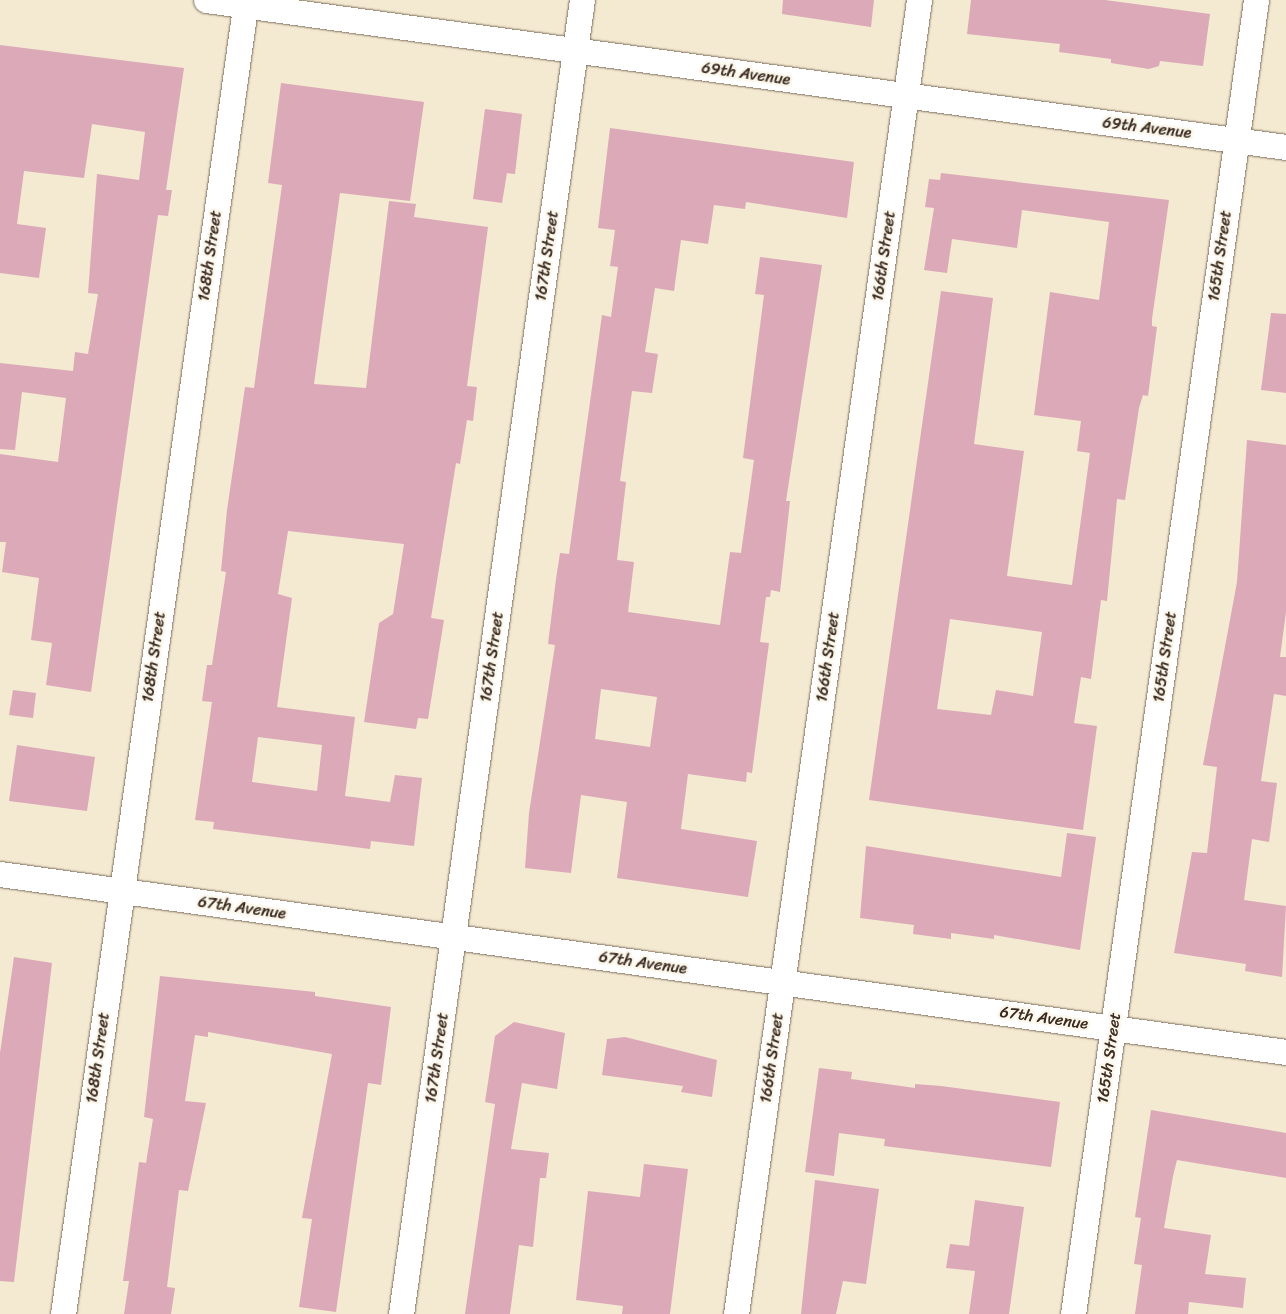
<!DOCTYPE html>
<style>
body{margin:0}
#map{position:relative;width:1286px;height:1314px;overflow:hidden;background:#f4e9d1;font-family:Sriracha,sans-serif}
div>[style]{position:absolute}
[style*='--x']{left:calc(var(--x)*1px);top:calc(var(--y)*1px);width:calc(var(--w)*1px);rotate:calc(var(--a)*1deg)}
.building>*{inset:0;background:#dca9b9}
.roads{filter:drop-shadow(0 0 1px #7c6d5d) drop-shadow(0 0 1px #7c6d5d)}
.minor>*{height:25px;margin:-12.5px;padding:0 12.5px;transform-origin:12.5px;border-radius:12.5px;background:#fff}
span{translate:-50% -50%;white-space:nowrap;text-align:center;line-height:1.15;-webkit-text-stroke:5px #fbf7ec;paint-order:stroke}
.street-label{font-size:16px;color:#3b2a1e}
</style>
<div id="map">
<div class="building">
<i style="clip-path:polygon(783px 0,874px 0,871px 27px,782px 14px)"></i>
<i style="clip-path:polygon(971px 0,1105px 0,1210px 14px,1203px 66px,1160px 61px,1159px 66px,1149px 69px,1111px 63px,1111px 59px,1059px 52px,1060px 44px,967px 34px)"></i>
<i style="clip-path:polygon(0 45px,184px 68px,166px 190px,172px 190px,168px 216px,158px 215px,91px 692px,46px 685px,52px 643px,31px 640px,39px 578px,2px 572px,6px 542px,0 542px,0 454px,58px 462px,66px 398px,22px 392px,15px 450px,0 449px,0 363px,73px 371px,75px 352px,88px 354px,98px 294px,88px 293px,97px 174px,139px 180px,145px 132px,92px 124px,84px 178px,24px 171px,17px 224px,46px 228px,39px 278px,0 273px)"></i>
<i style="clip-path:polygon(evenodd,281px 83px,424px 102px,410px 201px,340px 193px,314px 384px,366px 388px,389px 201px,416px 204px,414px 217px,488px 227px,467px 386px,477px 387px,473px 421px,467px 420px,460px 464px,456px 463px,431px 618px,444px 620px,428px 719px,418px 718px,416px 729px,364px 722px,379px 623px,393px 614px,404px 544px,288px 531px,278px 594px,292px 598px,277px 707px,355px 717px,345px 796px,390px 802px,395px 775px,422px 778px,414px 846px,371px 841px,370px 849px,213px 829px,214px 822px,195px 820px,212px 702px,202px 701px,207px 665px,212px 665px,226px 572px,221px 571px,227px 510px,245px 387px,254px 388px,282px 185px,268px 183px,281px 83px,258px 737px,322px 745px,317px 791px,252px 782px,258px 737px)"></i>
<i style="clip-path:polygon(485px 109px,522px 114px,515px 174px,507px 173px,502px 203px,473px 199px)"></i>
<i style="clip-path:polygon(evenodd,610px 128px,854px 162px,847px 218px,746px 202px,745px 209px,714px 205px,708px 244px,681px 240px,674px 291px,655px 288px,645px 352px,658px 354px,652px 393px,632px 391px,620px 481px,626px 482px,617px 560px,634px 562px,628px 612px,720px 625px,730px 552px,741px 553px,754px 460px,743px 458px,764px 295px,755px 294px,760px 257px,822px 265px,786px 501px,790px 501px,780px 592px,771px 590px,770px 597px,766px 597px,760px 642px,769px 643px,752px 773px,747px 772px,746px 782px,688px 774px,681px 829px,757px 841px,748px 897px,617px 878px,627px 802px,581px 795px,571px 873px,525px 868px,529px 813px,555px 645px,548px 644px,556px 579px,560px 553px,569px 554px,602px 315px,611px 317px,618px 267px,610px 266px,615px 230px,598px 228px,610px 128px,601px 689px,657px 697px,650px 747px,595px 739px,601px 689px)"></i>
<i style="clip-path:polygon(evenodd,941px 173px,1169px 200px,1152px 319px,1152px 326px,1157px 327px,1148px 396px,1143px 395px,1139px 408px,1125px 500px,1117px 499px,1107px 601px,1101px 600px,1091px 679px,1081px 677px,1074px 723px,1097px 726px,1083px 830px,869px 800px,941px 291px,993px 298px,974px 444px,1024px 451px,1007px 576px,1072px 585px,1090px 453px,1077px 451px,1081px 421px,1034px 415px,1050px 292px,1099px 300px,1109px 222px,1022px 210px,1017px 248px,952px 239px,947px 273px,924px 270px,934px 208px,925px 207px,929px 179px,940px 180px,941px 173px,950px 619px,1042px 632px,1033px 696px,996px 690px,991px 715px,937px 709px,950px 619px)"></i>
<i style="clip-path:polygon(1271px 313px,1286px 314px,1286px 393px,1261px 390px)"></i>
<i style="clip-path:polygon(1247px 440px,1286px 445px,1286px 612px,1280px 657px,1286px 657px,1286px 696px,1274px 694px,1261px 781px,1277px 783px,1269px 842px,1252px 839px,1244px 900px,1286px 906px,1282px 977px,1245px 971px,1246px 964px,1174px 953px,1192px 852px,1207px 853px,1217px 767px,1203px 765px,1237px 582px)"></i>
<i style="clip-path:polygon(13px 690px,36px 693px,33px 718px,9px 715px)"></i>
<i style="clip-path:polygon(17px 745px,95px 757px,87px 811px,9px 801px)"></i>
<i style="clip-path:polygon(1067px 833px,1096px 837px,1080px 950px,994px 935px,994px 939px,951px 933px,951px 939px,913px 934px,914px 925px,860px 918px,866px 846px,1061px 877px)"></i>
<i style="clip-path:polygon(14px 957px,52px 963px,14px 1282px,0 1281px,0 1053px)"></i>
<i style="clip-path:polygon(160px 976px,315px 992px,315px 996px,391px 1007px,381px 1085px,368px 1083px,336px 1312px,299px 1307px,312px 1219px,302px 1218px,332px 1054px,208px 1032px,208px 1037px,195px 1035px,185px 1101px,206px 1103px,188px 1191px,179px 1190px,167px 1287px,175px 1288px,171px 1314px,124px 1314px,129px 1281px,123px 1281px,139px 1162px,146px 1163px,153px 1119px,144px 1117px)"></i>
<i style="clip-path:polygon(514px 1022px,565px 1033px,557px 1089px,522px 1083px,511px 1149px,549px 1153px,546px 1178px,540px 1178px,533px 1247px,519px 1245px,510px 1314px,465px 1314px,495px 1104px,485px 1102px,495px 1036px)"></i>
<i style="clip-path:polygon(625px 1037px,717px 1060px,712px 1097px,681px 1092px,683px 1086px,602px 1075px,607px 1039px)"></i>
<i style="clip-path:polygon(819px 1068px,852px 1072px,851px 1079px,915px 1088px,915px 1084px,941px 1086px,1060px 1102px,1051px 1167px,884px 1146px,885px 1139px,839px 1133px,834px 1176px,805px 1172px)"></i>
<i style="clip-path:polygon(1151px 1110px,1286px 1133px,1286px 1178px,1177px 1160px,1173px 1176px,1164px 1228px,1211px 1235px,1205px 1274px,1246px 1278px,1243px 1308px,1189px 1302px,1188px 1314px,1135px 1314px,1142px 1265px,1134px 1264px,1141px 1218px,1135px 1217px)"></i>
<i style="clip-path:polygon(644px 1164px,688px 1169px,670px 1314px,622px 1314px,623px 1306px,576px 1300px,588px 1191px,640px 1197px)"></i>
<i style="clip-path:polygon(815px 1180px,879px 1189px,866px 1284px,843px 1281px,836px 1314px,801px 1314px)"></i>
<i style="clip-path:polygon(975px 1200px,1024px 1207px,1009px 1314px,969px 1314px,975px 1271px,946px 1268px,950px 1244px,969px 1246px)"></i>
</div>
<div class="roads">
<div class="minor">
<i style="--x:206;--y:0;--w:1090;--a:7.75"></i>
<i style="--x:0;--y:874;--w:1298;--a:7.88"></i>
<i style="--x:63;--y:1314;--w:1327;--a:-82.07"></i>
<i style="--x:401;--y:1314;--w:1326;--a:-82.16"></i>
<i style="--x:736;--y:1314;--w:1327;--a:-82.07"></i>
<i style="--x:1073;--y:1314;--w:1327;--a:-82.07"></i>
</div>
</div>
<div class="street-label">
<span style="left:746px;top:74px;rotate:8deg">69th Avenue</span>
<span style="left:1147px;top:128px;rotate:7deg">69th Avenue</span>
<span style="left:210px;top:256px;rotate:-82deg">168th Street</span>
<span style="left:547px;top:256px;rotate:-82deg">167th Street</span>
<span style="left:884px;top:256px;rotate:-82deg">166th Street</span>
<span style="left:1220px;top:256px;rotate:-82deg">165th Street</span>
<span style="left:154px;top:657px;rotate:-82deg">168th Street</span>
<span style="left:492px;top:657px;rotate:-82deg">167th Street</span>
<span style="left:828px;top:657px;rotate:-82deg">166th Street</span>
<span style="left:1165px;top:657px;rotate:-82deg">165th Street</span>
<span style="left:242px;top:908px;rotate:8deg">67th Avenue</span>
<span style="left:643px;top:963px;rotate:8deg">67th Avenue</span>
<span style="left:1044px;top:1018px;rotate:8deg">67th Avenue</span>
<span style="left:98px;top:1058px;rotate:-82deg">168th Street</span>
<span style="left:437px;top:1058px;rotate:-82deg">167th Street</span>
<span style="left:772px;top:1058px;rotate:-82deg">166th Street</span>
<span style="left:1109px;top:1058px;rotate:-82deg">165th Street</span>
</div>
</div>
